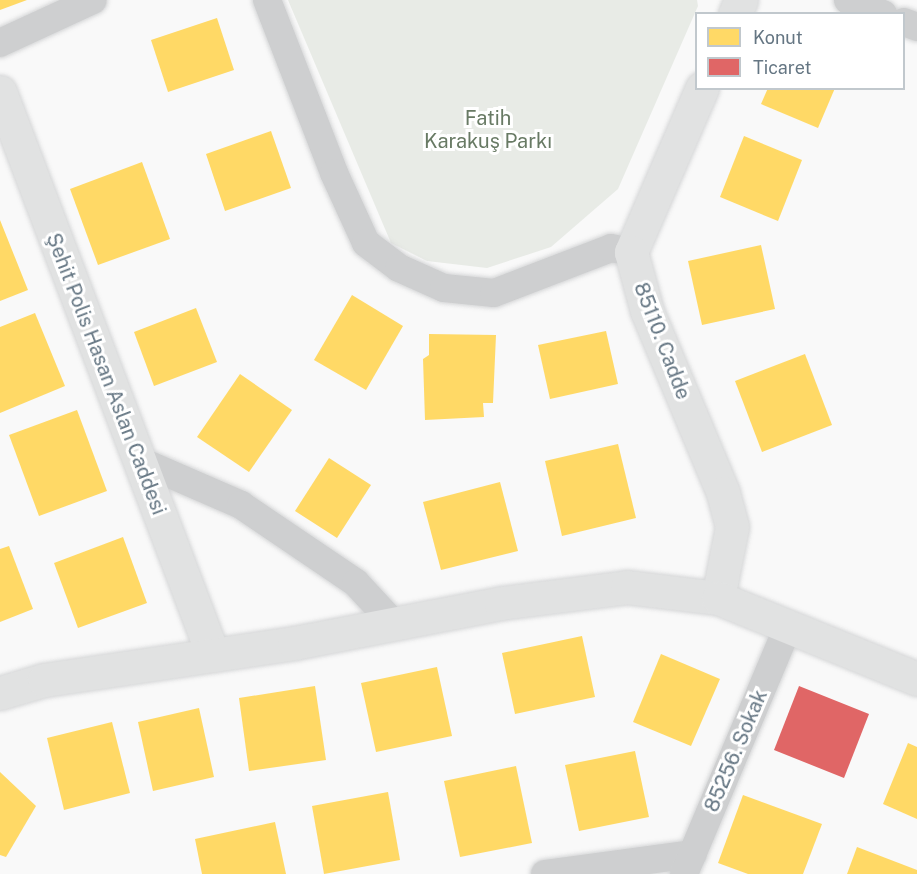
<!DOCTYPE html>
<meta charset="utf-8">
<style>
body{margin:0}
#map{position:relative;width:917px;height:874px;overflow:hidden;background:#f9f9f9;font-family:"Public Sans",sans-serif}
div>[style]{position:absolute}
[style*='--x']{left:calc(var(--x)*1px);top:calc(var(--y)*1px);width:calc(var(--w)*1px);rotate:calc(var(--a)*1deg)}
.green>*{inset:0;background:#e8ebe6}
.homes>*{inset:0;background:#ffd966}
.shops>*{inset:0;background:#e06666}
.roads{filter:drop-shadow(0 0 2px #d5d6d7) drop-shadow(0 0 2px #d5d6d7)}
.street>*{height:28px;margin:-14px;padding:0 14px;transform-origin:14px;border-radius:14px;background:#cecfd0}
.secondary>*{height:33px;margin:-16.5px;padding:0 16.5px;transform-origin:16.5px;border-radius:16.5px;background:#e1e2e2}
span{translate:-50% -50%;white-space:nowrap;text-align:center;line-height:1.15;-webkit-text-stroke:6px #fff;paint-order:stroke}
.park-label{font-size:20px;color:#687a64}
.street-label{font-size:20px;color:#657683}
.legend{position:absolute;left:695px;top:12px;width:210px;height:78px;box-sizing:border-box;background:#fff;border:2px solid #c1c8cd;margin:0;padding:8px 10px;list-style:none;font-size:18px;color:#657683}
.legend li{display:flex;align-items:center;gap:12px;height:30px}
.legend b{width:30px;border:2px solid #c1c8cd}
</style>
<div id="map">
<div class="green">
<i style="clip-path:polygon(288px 0,697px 0,698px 6px,618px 189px,551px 247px,487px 268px,427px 261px,391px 243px)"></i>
</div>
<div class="homes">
<i style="clip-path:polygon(0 0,27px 0,0 10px)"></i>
<i style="clip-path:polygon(217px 18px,234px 70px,168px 92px,151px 40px)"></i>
<i style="clip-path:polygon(768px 88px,835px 88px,818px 128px,761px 104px)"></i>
<i style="clip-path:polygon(271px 131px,291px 188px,225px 211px,206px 154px)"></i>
<i style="clip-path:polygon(744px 136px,802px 160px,778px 221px,720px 197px)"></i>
<i style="clip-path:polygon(142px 162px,170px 239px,98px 265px,70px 189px)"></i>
<i style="clip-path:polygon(0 220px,28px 290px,0 301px)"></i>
<i style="clip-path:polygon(761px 245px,775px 309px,702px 325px,688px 261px)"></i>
<i style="clip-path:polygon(352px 295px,403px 326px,366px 390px,314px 360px)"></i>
<i style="clip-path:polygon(196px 308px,217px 362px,154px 386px,134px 332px)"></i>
<i style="clip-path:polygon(35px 313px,65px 386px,0 413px,0 327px)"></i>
<i style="clip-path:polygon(606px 331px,618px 384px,550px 399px,538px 345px)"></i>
<i style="clip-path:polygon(429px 334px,496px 335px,493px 403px,483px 403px,484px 417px,425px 420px,423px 359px,429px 355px)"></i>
<i style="clip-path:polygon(805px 354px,832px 425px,762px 452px,735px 381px)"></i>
<i style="clip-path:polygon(240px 374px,292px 410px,249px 472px,197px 437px)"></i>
<i style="clip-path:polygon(77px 410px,107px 491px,39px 516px,9px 435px)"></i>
<i style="clip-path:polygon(618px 444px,636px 518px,562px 536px,545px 461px)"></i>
<i style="clip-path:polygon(329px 458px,371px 485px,337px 538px,295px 511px)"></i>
<i style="clip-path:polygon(500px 482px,518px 551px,441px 570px,423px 502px)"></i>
<i style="clip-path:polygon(123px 537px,147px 603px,78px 628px,54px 563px)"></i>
<i style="clip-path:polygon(9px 546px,33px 609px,0 622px,0 549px)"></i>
<i style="clip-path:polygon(582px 636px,595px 697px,515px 714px,502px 653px)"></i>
<i style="clip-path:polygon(661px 654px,720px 679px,691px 746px,633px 722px)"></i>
<i style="clip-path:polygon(437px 667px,452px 736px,376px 752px,361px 683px)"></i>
<i style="clip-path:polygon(315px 686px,326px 760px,249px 771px,239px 698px)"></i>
<i style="clip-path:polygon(199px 708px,214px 777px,153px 791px,138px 722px)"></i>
<i style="clip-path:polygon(112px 722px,130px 793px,64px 810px,47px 738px)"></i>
<i style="clip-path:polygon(908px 743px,917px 747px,917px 819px,883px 804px)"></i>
<i style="clip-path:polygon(635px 751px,649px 817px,579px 831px,565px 765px)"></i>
<i style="clip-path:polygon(516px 766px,532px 843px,460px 857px,444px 781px)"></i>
<i style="clip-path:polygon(0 772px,36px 806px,6px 857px,0 855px)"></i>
<i style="clip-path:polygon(388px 792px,400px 860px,324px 874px,312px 806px)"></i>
<i style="clip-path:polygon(743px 795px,822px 824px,803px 874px,748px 874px,718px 863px)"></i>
<i style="clip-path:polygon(275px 822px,286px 874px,202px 874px,195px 839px)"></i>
<i style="clip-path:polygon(857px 847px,917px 870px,917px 874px,847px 874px)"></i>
</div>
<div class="shops">
<i style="clip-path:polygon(799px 686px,869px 714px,844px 778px,774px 750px)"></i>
</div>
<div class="roads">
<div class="street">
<i style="--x:267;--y:0;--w:186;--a:68.8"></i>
<i style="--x:334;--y:173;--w:77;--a:65.4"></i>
<i style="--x:366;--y:243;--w:41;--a:37.1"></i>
<i style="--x:399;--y:268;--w:49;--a:24"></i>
<i style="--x:444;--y:288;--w:50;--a:5.7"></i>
<i style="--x:494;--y:293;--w:125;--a:-21"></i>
<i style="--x:611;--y:248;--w:20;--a:11"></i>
<i style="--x:848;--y:0;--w:38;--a:22"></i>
<i style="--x:904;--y:22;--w:14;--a:21"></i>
<i style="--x:0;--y:43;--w:102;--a:-24.8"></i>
<i style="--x:140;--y:461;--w:110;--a:23.5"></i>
<i style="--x:241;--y:505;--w:139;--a:34.1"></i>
<i style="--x:356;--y:583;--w:56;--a:47.2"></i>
<i style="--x:545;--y:874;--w:149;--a:-7.7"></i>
<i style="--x:684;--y:874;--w:266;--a:-67.2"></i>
</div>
<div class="secondary">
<i style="--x:735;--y:14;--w:15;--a:-67"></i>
<i style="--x:702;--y:88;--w:179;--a:113.4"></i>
<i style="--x:631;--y:252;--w:61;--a:74.8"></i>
<i style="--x:647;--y:311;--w:197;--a:67.3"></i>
<i style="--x:723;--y:493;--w:35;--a:75"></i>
<i style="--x:732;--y:527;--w:72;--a:101.2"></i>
<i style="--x:0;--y:92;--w:602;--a:69.28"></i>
<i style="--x:0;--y:693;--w:46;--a:-16.5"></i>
<i style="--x:44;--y:680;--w:253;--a:-8.4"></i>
<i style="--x:294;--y:643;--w:211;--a:-10.9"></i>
<i style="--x:501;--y:603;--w:127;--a:-7.2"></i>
<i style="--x:627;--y:587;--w:92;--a:6.9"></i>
<i style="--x:718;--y:598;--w:215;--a:22.1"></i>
</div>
</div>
<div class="park-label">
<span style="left:488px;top:130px">Fatih<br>Karakuş Parkı</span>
</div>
<div class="street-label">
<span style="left:662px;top:341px;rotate:69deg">85110. Cadde</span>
<span style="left:106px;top:374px;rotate:69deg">Şehit Polis Hasan Aslan Caddesi</span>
<span style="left:736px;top:751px;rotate:-67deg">85256. Sokak</span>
</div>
<ul class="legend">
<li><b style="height:16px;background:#ffd966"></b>Konut</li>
<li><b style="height:16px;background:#e06666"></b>Ticaret</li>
</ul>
</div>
